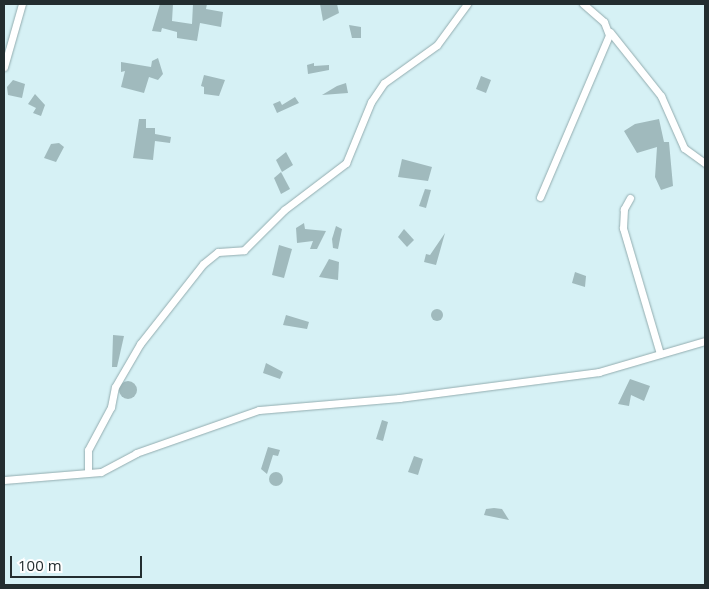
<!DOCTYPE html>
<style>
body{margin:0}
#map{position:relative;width:709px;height:589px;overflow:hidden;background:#d6f1f5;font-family:"Open Sans",sans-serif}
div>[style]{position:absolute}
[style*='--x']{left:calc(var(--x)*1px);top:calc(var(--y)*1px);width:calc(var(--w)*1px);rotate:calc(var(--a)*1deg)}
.building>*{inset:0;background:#a0babd}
.round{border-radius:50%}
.roads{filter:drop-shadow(0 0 1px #92acaf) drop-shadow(0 0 1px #92acaf)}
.minor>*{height:7px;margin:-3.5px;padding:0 3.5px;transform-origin:3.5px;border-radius:3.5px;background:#fff}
span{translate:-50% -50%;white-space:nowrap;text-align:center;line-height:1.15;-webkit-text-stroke:4.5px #fff;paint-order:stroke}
.frame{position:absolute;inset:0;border:5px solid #232d2f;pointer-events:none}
.scale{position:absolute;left:10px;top:556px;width:132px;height:22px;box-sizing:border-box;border:2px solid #232d2f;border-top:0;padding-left:6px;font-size:15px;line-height:18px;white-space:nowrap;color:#232d2f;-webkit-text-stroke:4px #fff;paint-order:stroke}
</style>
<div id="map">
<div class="building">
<i style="clip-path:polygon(160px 4px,173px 4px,172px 21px,192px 24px,193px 4px,207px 4px,206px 9px,223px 12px,221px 27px,200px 23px,197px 41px,177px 38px,177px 32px,162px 28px,161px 32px,152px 31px)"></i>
<i style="clip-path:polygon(320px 4px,337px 4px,339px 13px,323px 21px)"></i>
<i style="clip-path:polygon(349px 25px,361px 27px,361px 38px,352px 38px)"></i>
<i style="clip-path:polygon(158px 58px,163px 74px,158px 80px,149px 77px,144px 93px,121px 87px,125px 71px,121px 72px,121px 62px,151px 67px,152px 61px)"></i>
<i style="clip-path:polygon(314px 63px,314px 66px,329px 65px,329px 70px,308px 74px,307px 65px)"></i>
<i style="clip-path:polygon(204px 75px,225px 80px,219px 96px,204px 94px,204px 87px,201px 86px)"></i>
<i style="clip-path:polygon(481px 76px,491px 80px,486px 93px,476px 89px)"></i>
<i style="clip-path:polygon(13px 80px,25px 84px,22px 98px,8px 95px,7px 87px)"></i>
<i style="clip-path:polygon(346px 83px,348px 93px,322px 95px,337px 86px)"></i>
<i style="clip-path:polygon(35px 94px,45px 105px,41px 116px,33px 113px,36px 108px,28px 104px)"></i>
<i style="clip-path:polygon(295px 97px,299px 103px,277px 113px,273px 104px,280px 101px,282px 105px)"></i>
<i style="clip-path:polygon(139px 119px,146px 119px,146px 128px,155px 128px,155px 134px,171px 137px,170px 143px,155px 141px,153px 160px,133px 158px)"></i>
<i style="clip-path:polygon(659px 119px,664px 142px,669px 142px,673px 186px,661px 190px,655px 177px,657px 147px,637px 153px,624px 131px,635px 124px)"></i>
<i style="clip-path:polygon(59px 143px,64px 147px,56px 162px,44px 158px,51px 144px)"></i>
<i style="clip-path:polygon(286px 152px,293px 165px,282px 172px,276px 160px)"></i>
<i style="clip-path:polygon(402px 159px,432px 167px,428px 181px,398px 177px)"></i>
<i style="clip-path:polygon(281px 172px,290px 189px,281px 194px,274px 178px)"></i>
<i style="clip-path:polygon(425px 189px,431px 190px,426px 208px,419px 206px)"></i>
<i style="clip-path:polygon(304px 223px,305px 229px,326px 231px,317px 249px,310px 249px,313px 241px,297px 243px,296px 228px)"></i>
<i style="clip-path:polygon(336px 226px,342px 229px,338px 249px,333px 248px,332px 239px)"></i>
<i style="clip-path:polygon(404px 229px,414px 240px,407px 247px,398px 237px)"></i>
<i style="clip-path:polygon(445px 233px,436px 265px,424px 262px,426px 254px,430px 255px)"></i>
<i style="clip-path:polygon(279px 245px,292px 249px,284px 278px,272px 275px)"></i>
<i style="clip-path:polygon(329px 259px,339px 262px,338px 280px,319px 277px)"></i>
<i style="clip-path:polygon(575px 272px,586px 276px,585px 287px,572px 283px)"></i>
<i class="round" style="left:431px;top:309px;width:12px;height:12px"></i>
<i style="clip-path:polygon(286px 315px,309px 322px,307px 329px,283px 325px)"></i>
<i style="clip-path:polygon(113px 335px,124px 336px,117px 367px,112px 367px)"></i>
<i style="clip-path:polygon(266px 363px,283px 372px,280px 379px,263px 373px)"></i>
<i style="clip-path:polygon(630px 379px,650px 386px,644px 401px,631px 395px,629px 406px,618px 404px)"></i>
<i class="round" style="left:119px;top:381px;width:18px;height:18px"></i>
<i style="clip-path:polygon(382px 420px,388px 422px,383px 441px,376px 439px)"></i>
<i style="clip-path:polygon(268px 447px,280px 450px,278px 456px,273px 455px,267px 474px,261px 469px)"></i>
<i style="clip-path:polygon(414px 456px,423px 459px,418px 475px,408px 472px)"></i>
<i class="round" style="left:269px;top:472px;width:14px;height:14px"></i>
<i style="clip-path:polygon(494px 508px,502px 509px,509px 520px,484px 515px,486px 509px)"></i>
</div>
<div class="roads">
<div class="minor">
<i style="--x:610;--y:32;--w:82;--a:51.4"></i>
<i style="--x:661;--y:96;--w:57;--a:66.1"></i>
<i style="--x:684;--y:148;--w:26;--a:36"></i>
<i style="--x:4;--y:67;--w:66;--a:-74.1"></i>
<i style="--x:540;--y:197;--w:176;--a:-66.9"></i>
<i style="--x:609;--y:35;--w:14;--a:-111"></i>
<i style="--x:604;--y:22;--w:28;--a:-139"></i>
<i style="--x:630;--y:198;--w:13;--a:119"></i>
<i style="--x:624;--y:209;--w:19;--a:93"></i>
<i style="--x:623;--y:228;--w:131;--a:73.6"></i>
<i style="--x:88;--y:472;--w:22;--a:-90"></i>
<i style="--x:88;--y:450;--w:49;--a:-61.9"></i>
<i style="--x:111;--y:407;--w:20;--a:-79"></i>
<i style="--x:115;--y:387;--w:50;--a:-59.8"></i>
<i style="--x:140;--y:344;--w:102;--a:-51.8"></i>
<i style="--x:203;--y:264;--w:19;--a:-39"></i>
<i style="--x:218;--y:252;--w:26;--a:-4"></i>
<i style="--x:244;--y:250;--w:57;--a:-45"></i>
<i style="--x:284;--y:210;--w:78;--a:-37.2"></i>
<i style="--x:346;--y:163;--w:66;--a:-67.7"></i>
<i style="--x:371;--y:102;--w:23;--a:-56"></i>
<i style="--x:384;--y:83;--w:65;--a:-35.6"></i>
<i style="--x:437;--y:45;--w:51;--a:-53.8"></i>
<i style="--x:4;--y:480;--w:97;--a:-4.7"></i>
<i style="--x:101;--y:472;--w:40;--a:-28"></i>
<i style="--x:136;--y:453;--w:130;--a:-19.3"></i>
<i style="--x:259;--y:410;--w:141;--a:-4.9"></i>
<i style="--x:399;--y:398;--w:202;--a:-7.4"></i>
<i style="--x:599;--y:372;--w:110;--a:-16.3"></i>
</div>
</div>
<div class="frame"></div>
<div class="scale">100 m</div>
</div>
